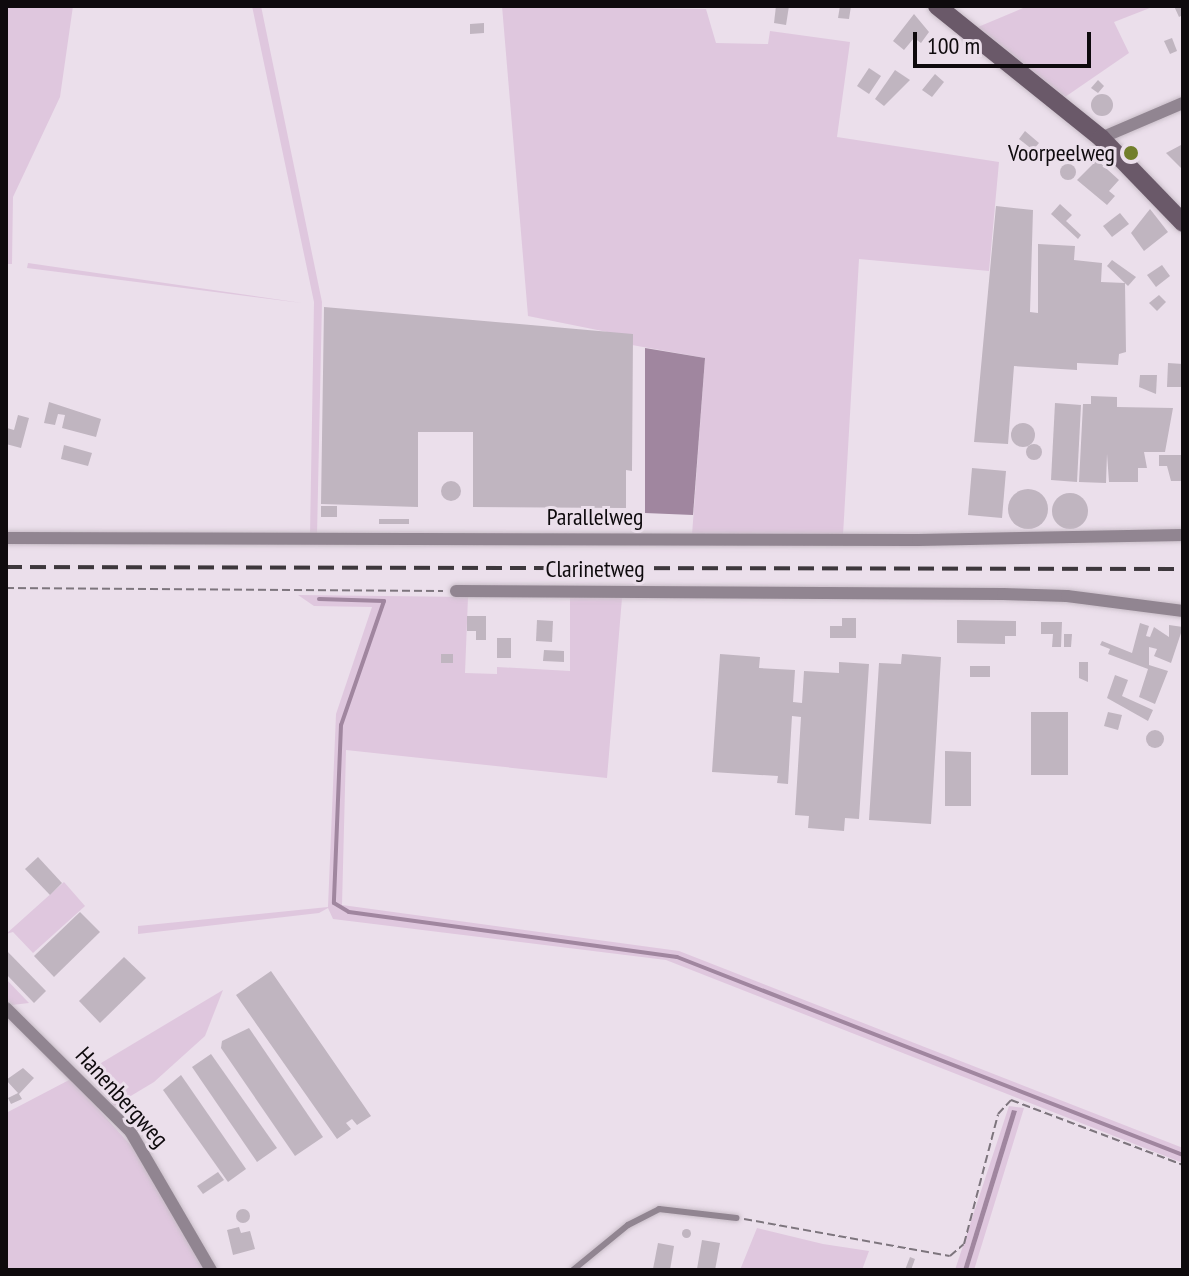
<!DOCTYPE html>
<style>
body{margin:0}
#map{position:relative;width:1189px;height:1276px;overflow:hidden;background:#ebdfeb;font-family:"PT Sans Narrow",sans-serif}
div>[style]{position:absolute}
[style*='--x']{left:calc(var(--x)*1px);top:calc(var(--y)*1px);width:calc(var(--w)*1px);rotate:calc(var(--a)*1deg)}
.green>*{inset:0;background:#dfc7de}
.water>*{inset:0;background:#a0869f}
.stream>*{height:4px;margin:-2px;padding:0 2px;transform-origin:2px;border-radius:2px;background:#a0869f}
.building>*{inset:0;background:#c0b5c0}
.round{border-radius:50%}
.path>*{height:2px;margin-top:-1px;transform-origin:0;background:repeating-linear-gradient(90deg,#7d757d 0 8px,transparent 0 12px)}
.roads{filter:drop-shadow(0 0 2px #c8bdc7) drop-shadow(0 0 2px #c8bdc7)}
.lane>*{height:6px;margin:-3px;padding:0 3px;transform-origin:3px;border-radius:3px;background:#918591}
.street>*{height:12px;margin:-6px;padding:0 6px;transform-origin:6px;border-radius:6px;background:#918591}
.secondary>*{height:18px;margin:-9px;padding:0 9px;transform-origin:9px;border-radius:9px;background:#6a5969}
.rail>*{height:4px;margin-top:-2px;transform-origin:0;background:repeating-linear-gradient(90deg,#3d373c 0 16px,transparent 0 24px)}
.dots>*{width:22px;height:22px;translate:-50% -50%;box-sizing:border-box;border:4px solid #ebdfeb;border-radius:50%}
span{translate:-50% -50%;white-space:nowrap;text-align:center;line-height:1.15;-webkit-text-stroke:6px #ebdfeb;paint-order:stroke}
.poi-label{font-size:24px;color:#0e0a0d}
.right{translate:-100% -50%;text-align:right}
.street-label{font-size:24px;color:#0e0a0d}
.frame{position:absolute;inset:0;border:8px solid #0e0a0d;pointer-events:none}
.scale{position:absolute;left:913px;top:32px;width:178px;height:36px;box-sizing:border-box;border:4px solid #0e0a0d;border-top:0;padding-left:10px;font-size:24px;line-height:28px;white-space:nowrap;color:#0e0a0d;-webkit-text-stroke:6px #ebdfeb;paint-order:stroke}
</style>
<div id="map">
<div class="green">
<i style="clip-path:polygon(6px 6px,73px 6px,60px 97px,13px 197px,12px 264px,6px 264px)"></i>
<i style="clip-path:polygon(252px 6px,261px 6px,322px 302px,317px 536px,310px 536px,314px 302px)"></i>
<i style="clip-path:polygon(502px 6px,706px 9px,716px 43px,768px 44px,770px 31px,850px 42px,837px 137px,999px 162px,989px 271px,859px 259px,843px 535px,692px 535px,705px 358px,632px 345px,632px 337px,528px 316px)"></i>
<i style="clip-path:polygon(1028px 6px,1155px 6px,1114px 22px,1129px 53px,1065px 97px,978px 27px)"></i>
<i style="clip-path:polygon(28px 263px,302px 303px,27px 268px)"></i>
<i style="clip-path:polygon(298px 595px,468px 597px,465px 673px,497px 674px,497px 667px,570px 671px,570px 597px,622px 598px,607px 778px,346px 750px,342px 905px,679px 951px,1183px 1148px,1183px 1163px,666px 960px,333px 919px,328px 908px,319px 913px,138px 934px,138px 926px,328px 907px,336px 714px,372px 607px,314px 606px)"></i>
<i style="clip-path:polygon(64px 882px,85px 906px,33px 953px,13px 932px,6px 934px)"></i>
<i style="clip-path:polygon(6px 979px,29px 1003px,12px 1005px,6px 999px)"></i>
<i style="clip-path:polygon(223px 990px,205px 1036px,154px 1082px,114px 1106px,86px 1072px)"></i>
<i style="clip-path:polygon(71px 1079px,135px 1150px,205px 1270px,6px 1270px,6px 1113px)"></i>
<i style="clip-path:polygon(1009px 1106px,1024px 1108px,974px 1270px,968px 1270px,1017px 1111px,1012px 1111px,963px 1270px,955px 1270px)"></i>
<i style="clip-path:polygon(757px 1228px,823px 1244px,869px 1251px,862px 1270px,740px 1270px)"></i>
</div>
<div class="water">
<i style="clip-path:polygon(645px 348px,705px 358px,693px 515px,645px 513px)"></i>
<i style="clip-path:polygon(1012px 1110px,1017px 1111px,968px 1270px,963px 1270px)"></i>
</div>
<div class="stream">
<i style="--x:319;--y:599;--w:65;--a:1.8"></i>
<i style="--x:384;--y:601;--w:131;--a:109.1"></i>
<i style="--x:341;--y:725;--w:178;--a:92.3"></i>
<i style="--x:334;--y:903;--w:17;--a:31"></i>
<i style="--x:349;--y:912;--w:331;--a:7.8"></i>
<i style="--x:677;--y:957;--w:543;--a:21.37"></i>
</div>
<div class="building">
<i style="clip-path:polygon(776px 6px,789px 6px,786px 25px,774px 23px)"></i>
<i style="clip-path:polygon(840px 6px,851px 6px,849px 19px,838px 18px)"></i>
<i style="clip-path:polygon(1174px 6px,1183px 6px,1183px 15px,1179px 17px)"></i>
<i style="clip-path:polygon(914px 14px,929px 32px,921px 43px,914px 38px,904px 50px,893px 41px)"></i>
<i style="clip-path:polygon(484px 23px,484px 33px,470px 34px,470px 24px)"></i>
<i style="clip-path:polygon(1172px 38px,1177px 51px,1170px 54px,1164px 41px)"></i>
<i style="clip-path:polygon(869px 68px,881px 76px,869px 94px,857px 86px)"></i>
<i style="clip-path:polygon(895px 70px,910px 80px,884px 106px,875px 99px)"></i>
<i style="clip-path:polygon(935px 74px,944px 82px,932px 97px,922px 90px)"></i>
<i style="clip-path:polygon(1098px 80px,1104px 86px,1098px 93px,1091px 88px)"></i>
<i class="round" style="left:1091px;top:94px;width:22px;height:22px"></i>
<i style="clip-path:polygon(1025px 131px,1039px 143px,1033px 150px,1019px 139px)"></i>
<i style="clip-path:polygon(1181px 145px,1183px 147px,1183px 170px,1166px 153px)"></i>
<i style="clip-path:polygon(1097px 160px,1119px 180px,1109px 191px,1115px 196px,1107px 205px,1077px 180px)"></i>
<i class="round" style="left:1060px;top:164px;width:16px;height:16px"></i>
<i style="clip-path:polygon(1060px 204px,1072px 215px,1066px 221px,1081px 235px,1078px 239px,1051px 214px)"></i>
<i style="clip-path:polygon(996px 206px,1033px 210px,1030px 312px,1038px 313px,1038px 244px,1075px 246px,1074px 260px,1102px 263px,1101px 282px,1125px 283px,1126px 352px,1119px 354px,1118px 365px,1077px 363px,1077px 370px,1014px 366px,1008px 444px,974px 442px)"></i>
<i style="clip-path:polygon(1150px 209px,1168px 232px,1144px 251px,1131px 233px)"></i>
<i style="clip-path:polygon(1120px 213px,1129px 224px,1112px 237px,1103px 226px)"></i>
<i style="clip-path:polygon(1112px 260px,1136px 277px,1128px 286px,1107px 266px)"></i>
<i style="clip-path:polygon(1162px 265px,1170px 276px,1156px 287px,1147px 275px)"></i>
<i style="clip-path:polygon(1159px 295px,1166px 302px,1157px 311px,1149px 303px)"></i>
<i style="clip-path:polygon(324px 307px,633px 334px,632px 471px,626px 470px,626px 508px,473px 507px,473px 432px,418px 432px,418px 507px,321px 504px)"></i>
<i style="clip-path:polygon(1168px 363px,1183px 364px,1183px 387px,1167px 387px)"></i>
<i style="clip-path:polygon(1140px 375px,1157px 375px,1156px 394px,1139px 387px)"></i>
<i style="clip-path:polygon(1091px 396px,1117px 397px,1117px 407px,1173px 408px,1165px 452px,1144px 452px,1147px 468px,1138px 468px,1138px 482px,1109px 482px,1107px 454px,1106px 483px,1079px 482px,1083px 404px,1091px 404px)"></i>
<i style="clip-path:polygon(49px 402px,101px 419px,96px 437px,62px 428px,65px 415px,58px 414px,55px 425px,44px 423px)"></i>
<i style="clip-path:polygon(1055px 403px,1081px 405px,1077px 482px,1051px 480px)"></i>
<i style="clip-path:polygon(18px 415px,29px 418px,21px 448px,6px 444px,7px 428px,14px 430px)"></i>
<i class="round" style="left:1011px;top:423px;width:24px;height:24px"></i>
<i class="round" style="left:1026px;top:444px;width:16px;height:16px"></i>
<i style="clip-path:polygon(64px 445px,92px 453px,88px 466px,61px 459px)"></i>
<i style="clip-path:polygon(1159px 455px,1183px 455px,1183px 481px,1171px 481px,1167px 466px,1159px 466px)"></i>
<i style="clip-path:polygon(972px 468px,1006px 471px,1002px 518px,968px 515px)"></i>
<i class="round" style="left:441px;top:481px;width:20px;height:20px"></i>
<i class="round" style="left:1008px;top:489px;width:40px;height:40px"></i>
<i class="round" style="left:1052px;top:493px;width:36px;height:36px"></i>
<i style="clip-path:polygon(321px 506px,337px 506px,337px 517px,321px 517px)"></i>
<i style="clip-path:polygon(379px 519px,409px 519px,409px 524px,379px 524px)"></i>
<i style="clip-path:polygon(467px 616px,486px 616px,486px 640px,476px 640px,476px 631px,467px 631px)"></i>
<i style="clip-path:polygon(842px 618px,856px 618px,856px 638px,830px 638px,830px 626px,842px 626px)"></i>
<i style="clip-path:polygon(537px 620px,553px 621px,552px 642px,536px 641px)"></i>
<i style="clip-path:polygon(957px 620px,1016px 621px,1016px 636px,1005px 636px,1005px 644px,957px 643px)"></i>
<i style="clip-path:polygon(1041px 622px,1062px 622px,1061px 647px,1052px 647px,1053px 634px,1041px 634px)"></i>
<i style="clip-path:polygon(1140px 623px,1149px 626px,1146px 636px,1150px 637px,1154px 627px,1169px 637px,1169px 625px,1183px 627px,1171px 663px,1154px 656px,1157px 649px,1149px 647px,1149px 665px,1168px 671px,1155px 704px,1139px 697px,1148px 669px,1108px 654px,1110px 649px,1100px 645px,1102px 641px,1132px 653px)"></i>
<i style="clip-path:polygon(1064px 634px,1072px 634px,1071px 647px,1064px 647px)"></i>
<i style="clip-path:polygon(497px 638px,511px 638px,511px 658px,497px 658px)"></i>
<i style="clip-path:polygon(544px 650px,564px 651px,564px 662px,543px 661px)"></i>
<i style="clip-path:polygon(441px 654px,453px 654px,453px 663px,441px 663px)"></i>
<i style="clip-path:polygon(720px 654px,760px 657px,759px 668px,795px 670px,793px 702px,802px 703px,804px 671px,839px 673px,839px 662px,869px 664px,859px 819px,845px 818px,844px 831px,808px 828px,809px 816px,795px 815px,801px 717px,792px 716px,788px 784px,777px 783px,778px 776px,712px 772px)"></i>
<i style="clip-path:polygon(902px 654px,941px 657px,931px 824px,869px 820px,879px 663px,901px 664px)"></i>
<i style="clip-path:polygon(1079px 662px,1088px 662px,1088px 682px,1079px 678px)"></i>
<i style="clip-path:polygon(970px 666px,990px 666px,990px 677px,970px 677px)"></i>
<i style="clip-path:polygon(1115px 675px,1128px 680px,1122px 696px,1153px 710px,1148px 721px,1107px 698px)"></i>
<i style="clip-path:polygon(1031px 712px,1068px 712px,1068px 775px,1031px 775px)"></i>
<i style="clip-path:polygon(1108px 712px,1122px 715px,1118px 730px,1104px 726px)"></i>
<i class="round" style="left:1146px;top:730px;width:18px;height:18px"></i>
<i style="clip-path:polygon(945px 751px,971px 752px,971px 806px,945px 806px)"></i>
<i style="clip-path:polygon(38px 857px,62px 883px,50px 895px,25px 869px)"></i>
<i style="clip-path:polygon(80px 912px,100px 932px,54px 977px,34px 956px)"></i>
<i style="clip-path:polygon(6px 950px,46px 991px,34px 1003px,6px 974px)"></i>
<i style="clip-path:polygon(124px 957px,146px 978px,100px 1023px,79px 1001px)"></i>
<i style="clip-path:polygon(271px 971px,371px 1116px,357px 1125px,352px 1119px,346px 1123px,351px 1129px,337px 1139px,236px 995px)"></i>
<i style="clip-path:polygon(249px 1028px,323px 1137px,295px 1156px,221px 1048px,222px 1041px)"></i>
<i style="clip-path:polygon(211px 1054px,277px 1148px,257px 1162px,192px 1067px)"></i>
<i style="clip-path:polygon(23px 1068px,34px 1078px,19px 1094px,22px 1099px,11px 1104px,8px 1098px,18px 1093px,6px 1080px)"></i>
<i style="clip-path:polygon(181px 1075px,246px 1169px,228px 1182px,163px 1090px)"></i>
<i style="clip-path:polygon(218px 1172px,224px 1180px,203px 1194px,197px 1186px)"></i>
<i class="round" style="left:236px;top:1209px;width:14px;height:14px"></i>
<i style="clip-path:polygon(239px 1227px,241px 1233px,250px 1231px,255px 1249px,233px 1255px,227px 1230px)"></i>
<i class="round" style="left:681.5px;top:1228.5px;width:9px;height:9px"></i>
<i style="clip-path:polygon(702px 1240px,720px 1243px,715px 1270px,697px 1269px)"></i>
<i style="clip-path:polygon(658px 1243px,674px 1246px,670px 1270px,653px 1269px)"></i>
<i style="clip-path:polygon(910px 1257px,915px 1259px,911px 1270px,905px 1270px)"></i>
</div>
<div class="path">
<i style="--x:6;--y:588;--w:437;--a:0.4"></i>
<i style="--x:744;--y:1219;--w:209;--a:10.2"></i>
<i style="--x:950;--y:1256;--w:18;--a:-41"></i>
<i style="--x:964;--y:1244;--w:134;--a:-75.3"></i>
<i style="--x:998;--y:1114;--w:19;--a:-47"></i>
<i style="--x:1011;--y:1100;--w:184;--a:20.7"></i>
</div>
<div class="roads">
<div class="lane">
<i style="--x:573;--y:1270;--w:71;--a:-39.3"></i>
<i style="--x:628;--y:1225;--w:35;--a:-27"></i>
<i style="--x:659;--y:1209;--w:78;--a:6.7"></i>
</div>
<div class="street">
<i style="--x:1101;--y:138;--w:89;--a:-23.1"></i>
<i style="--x:6;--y:538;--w:912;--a:0.13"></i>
<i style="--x:918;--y:540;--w:265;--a:-1.1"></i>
<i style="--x:456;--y:591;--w:547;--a:0.31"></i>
<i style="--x:1003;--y:594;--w:64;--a:1.8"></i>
<i style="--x:1067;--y:596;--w:117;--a:7.4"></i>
<i style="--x:6;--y:1008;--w:175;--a:44.8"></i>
<i style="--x:130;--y:1131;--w:161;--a:59.8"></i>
</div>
<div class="secondary">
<i style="--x:937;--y:6;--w:211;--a:38.8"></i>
<i style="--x:1101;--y:138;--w:118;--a:46"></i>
</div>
</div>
<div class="rail">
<i style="--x:6;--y:567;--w:1177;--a:0.1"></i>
</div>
<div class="dots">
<i style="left:1131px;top:153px;background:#727f2c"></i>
</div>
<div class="poi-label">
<span class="right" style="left:1115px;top:153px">Voorpeelweg</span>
</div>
<div class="street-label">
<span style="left:595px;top:517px">Parallelweg</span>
<span style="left:595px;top:569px">Clarinetweg</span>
<span style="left:122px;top:1097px;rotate:48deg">Hanenbergweg</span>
</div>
<div class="frame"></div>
<div class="scale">100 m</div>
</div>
